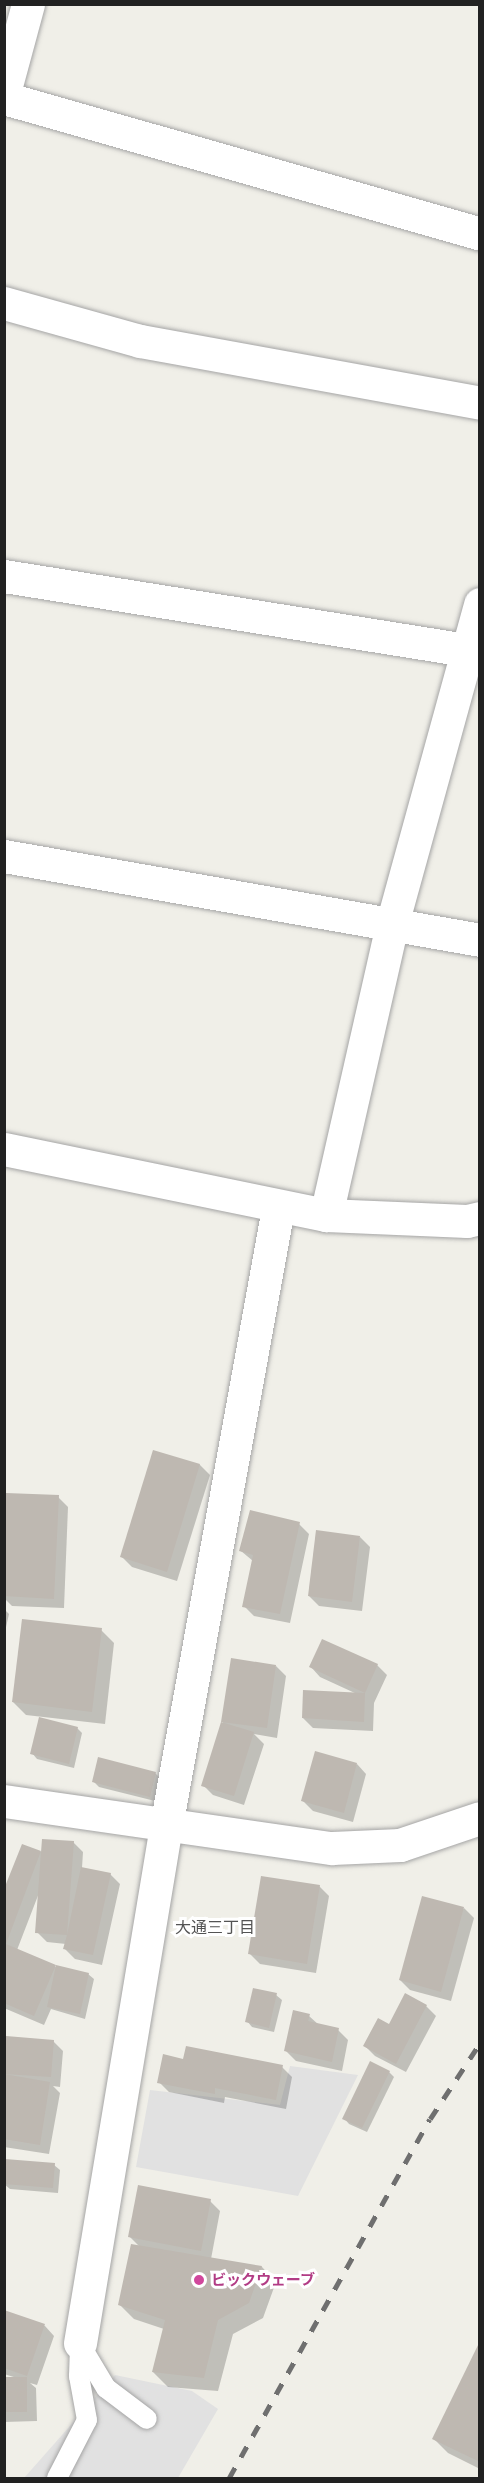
<!DOCTYPE html>
<meta charset="utf-8">
<style>
body{margin:0}
#map{position:relative;width:484px;height:2483px;overflow:hidden;background:#f0efe8;font-family:"Noto Sans","Noto Sans JP",sans-serif}
div>[style]{position:absolute}
[style*='--x']{left:calc(var(--x)*1px);top:calc(var(--y)*1px);width:calc(var(--w)*1px);rotate:calc(var(--a)*1deg)}
.parking>*{inset:0;background:#e1e1e1}
.shadow>*{inset:0;background:#0003}
.building>*{inset:0;background:#beb8b1}
.roads{filter:drop-shadow(0 0 2px #a5a5a5) drop-shadow(0 0 2px #a5a5a5)}
.service>*{height:20px;margin:-10px;padding:0 10px;transform-origin:10px;border-radius:10px;background:#fff}
.minor>*{height:33px;margin:-16.5px;padding:0 16.5px;transform-origin:16.5px;border-radius:16.5px;background:#fff}
.tertiary>*{height:33px;margin:-16.5px;padding:0 16.5px;transform-origin:16.5px;border-radius:16.5px;background:#fff}
.rail>*{height:4.5px;margin-top:-2.25px;transform-origin:0;background:repeating-linear-gradient(90deg,#6f6f6f 0 12px,transparent 0 24px)}
.dots>*{width:16px;height:16px;translate:-50% -50%;box-sizing:border-box;border:3px solid #fff;border-radius:50%}
span{translate:-50% -50%;white-space:nowrap;text-align:center;line-height:1.15;-webkit-text-stroke:6px #fff;paint-order:stroke}
.hotel-label{font-size:15px;color:#b23c85;font-weight:700}
.left{translate:0 -50%;text-align:left}
.neighbourhood-label{font-size:16px;color:#545454}
.frame{position:absolute;inset:0;border:6px solid #212121;pointer-events:none}
</style>
<div id="map">
<div class="parking">
<i style="clip-path:polygon(290px 2066px,358px 2075px,298px 2196px,136px 2167px,150px 2090px,280px 2105px)"></i>
<i style="clip-path:polygon(115px 2375px,192px 2391px,218px 2409px,178px 2478px,24px 2478px)"></i>
</div>
<div class="shadow">
<i style="clip-path:polygon(154px 1452px,200px 1465px,210px 1475px,177px 1581px,132px 1567px,122px 1557px)"></i>
<i style="clip-path:polygon(7px 1494px,58px 1497px,68px 1507px,64px 1608px,12px 1606px,4px 1598px)"></i>
<i style="clip-path:polygon(299px 1524px,309px 1534px,290px 1623px,254px 1616px,244px 1606px,253px 1561px,241px 1551px)"></i>
<i style="clip-path:polygon(360px 1537px,370px 1547px,362px 1611px,319px 1606px,309px 1596px)"></i>
<i style="clip-path:polygon(4px 1609px,9px 1614px,4px 1636px)"></i>
<i style="clip-path:polygon(101px 1630px,114px 1643px,105px 1724px,26px 1715px,13px 1702px)"></i>
<i style="clip-path:polygon(377px 1665px,387px 1675px,374px 1703px,373px 1731px,313px 1728px,303px 1718px,357px 1694px,320px 1677px,311px 1667px)"></i>
<i style="clip-path:polygon(276px 1666px,286px 1676px,277px 1738px,254px 1734px,264px 1744px,244px 1805px,213px 1795px,203px 1785px,223px 1722px)"></i>
<i style="clip-path:polygon(77px 1728px,82px 1733px,74px 1768px,37px 1759px,32px 1753px)"></i>
<i style="clip-path:polygon(357px 1764px,366px 1774px,353px 1822px,313px 1811px,303px 1801px)"></i>
<i style="clip-path:polygon(155px 1773px,160px 1778px,155px 1801px,99px 1787px,94px 1782px)"></i>
<i style="clip-path:polygon(73px 1842px,83px 1852px,82px 1868px,110px 1874px,120px 1884px,102px 1965px,75px 1959px,65px 1949px,66px 1944px,47px 1942px,37px 1932px,39px 1893px,17px 1950px,56px 1967px,88px 1974px,94px 1979px,85px 2019px,51px 2009px,44px 2025px,4px 2008px,4px 1893px,40px 1852px)"></i>
<i style="clip-path:polygon(319px 1886px,329px 1896px,316px 1973px,260px 1964px,250px 1954px)"></i>
<i style="clip-path:polygon(464px 1908px,474px 1918px,451px 2001px,410px 1990px,400px 1980px)"></i>
<i style="clip-path:polygon(276px 1995px,282px 2000px,274px 2032px,252px 2027px,247px 2021px)"></i>
<i style="clip-path:polygon(426px 2006px,436px 2016px,406px 2072px,375px 2056px,365px 2046px,390px 2026px)"></i>
<i style="clip-path:polygon(309px 2016px,319px 2025px,338px 2030px,348px 2040px,342px 2071px,296px 2061px,286px 2051px)"></i>
<i style="clip-path:polygon(7px 2037px,53px 2041px,63px 2051px,60px 2087px,53px 2086px,60px 2093px,49px 2154px,4px 2147px)"></i>
<i style="clip-path:polygon(185px 2060px,282px 2067px,292px 2077px,286px 2109px,225px 2097px,224px 2103px,169px 2092px,159px 2082px)"></i>
<i style="clip-path:polygon(389px 2072px,394px 2077px,367px 2132px,349px 2124px,344px 2118px)"></i>
<i style="clip-path:polygon(54px 2165px,60px 2170px,58px 2193px,10px 2189px,4px 2184px)"></i>
<i style="clip-path:polygon(210px 2201px,220px 2211px,211px 2259px,262px 2267px,276px 2282px,263px 2318px,233px 2334px,218px 2391px,168px 2387px,153px 2372px,164px 2329px,134px 2319px,120px 2305px,140px 2247px,130px 2237px)"></i>
<i style="clip-path:polygon(4px 2312px,45px 2326px,54px 2336px,37px 2385px,30px 2383px,36px 2388px,37px 2421px,4px 2422px,4px 2379px,17px 2378px,4px 2374px)"></i>
<i style="clip-path:polygon(480px 2345px,480px 2469px,448px 2453px,434px 2439px)"></i>
</div>
<div class="building">
<i style="clip-path:polygon(153px 1450px,200px 1464px,167px 1572px,120px 1557px)"></i>
<i style="clip-path:polygon(6px 1493px,59px 1495px,54px 1599px,4px 1596px)"></i>
<i style="clip-path:polygon(250px 1510px,300px 1522px,280px 1614px,242px 1607px,253px 1555px,239px 1551px)"></i>
<i style="clip-path:polygon(316px 1530px,360px 1536px,352px 1602px,308px 1596px)"></i>
<i style="clip-path:polygon(22px 1619px,102px 1628px,92px 1712px,12px 1702px)"></i>
<i style="clip-path:polygon(322px 1639px,378px 1664px,365px 1693px,309px 1667px)"></i>
<i style="clip-path:polygon(231px 1658px,276px 1665px,267px 1728px,221px 1722px)"></i>
<i style="clip-path:polygon(303px 1690px,365px 1693px,364px 1722px,302px 1718px)"></i>
<i style="clip-path:polygon(39px 1717px,78px 1727px,69px 1764px,30px 1754px)"></i>
<i style="clip-path:polygon(221px 1722px,254px 1732px,234px 1796px,201px 1786px)"></i>
<i style="clip-path:polygon(315px 1751px,357px 1763px,344px 1813px,301px 1801px)"></i>
<i style="clip-path:polygon(98px 1757px,156px 1772px,150px 1797px,92px 1782px)"></i>
<i style="clip-path:polygon(42px 1839px,74px 1841px,67px 1935px,81px 1867px,111px 1873px,93px 1955px,63px 1949px,67px 1935px,35px 1933px)"></i>
<i style="clip-path:polygon(22px 1844px,41px 1851px,6px 1944px,56px 1965px,34px 2016px,4px 2003px,4px 1889px)"></i>
<i style="clip-path:polygon(261px 1876px,320px 1885px,307px 1964px,248px 1954px)"></i>
<i style="clip-path:polygon(422px 1896px,464px 1907px,441px 1992px,399px 1980px)"></i>
<i style="clip-path:polygon(56px 1965px,89px 1973px,80px 2014px,47px 2007px)"></i>
<i style="clip-path:polygon(253px 1988px,277px 1993px,269px 2028px,245px 2022px)"></i>
<i style="clip-path:polygon(405px 1993px,427px 2005px,396px 2064px,363px 2046px,378px 2018px,389px 2024px)"></i>
<i style="clip-path:polygon(293px 2010px,310px 2014px,308px 2021px,339px 2028px,332px 2062px,284px 2051px)"></i>
<i style="clip-path:polygon(6px 2036px,54px 2040px,51px 2077px,4px 2074px)"></i>
<i style="clip-path:polygon(186px 2046px,283px 2065px,276px 2100px,215px 2088px,215px 2094px,157px 2083px,163px 2054px,183px 2059px)"></i>
<i style="clip-path:polygon(370px 2061px,390px 2071px,362px 2128px,342px 2119px)"></i>
<i style="clip-path:polygon(4px 2074px,50px 2082px,40px 2145px,4px 2139px)"></i>
<i style="clip-path:polygon(5px 2159px,55px 2163px,53px 2188px,4px 2184px)"></i>
<i style="clip-path:polygon(138px 2185px,211px 2199px,201px 2251px,128px 2237px)"></i>
<i style="clip-path:polygon(131px 2244px,262px 2266px,249px 2303px,218px 2320px,204px 2378px,152px 2372px,165px 2320px,118px 2305px)"></i>
<i style="clip-path:polygon(4px 2310px,45px 2324px,27px 2376px,4px 2368px)"></i>
<i style="clip-path:polygon(480px 2341px,480px 2462px,432px 2439px)"></i>
<i style="clip-path:polygon(4px 2377px,27px 2377px,27px 2412px,4px 2412px)"></i>
</div>
<div class="roads">
<div class="service">
<i style="--x:82;--y:2348;--w:47;--a:59"></i>
<i style="--x:106;--y:2388;--w:51;--a:37.1"></i>
<i style="--x:57;--y:2478;--w:65;--a:-62.7"></i>
<i style="--x:87;--y:2420;--w:45;--a:-100.3"></i>
<i style="--x:79;--y:2376;--w:33;--a:-88"></i>
</div>
<div class="minor">
<i style="--x:4;--y:93;--w:92;--a:-74.9"></i>
<i style="--x:4;--y:98;--w:495;--a:15.9"></i>
<i style="--x:4;--y:303;--w:141;--a:15.6"></i>
<i style="--x:140;--y:341;--w:346;--a:10.3"></i>
<i style="--x:4;--y:576;--w:482;--a:9.1"></i>
<i style="--x:4;--y:856;--w:483;--a:10"></i>
<i style="--x:4;--y:1149;--w:329;--a:11.6"></i>
<i style="--x:326;--y:1215;--w:141;--a:2.4"></i>
<i style="--x:467;--y:1221;--w:13;--a:-13"></i>
<i style="--x:326;--y:1215;--w:298;--a:-77.2"></i>
<i style="--x:392;--y:924;--w:332;--a:-74.6"></i>
<i style="--x:80;--y:2343;--w:524;--a:-80.56"></i>
<i style="--x:166;--y:1826;--w:628;--a:-79.73"></i>
</div>
<div class="tertiary">
<i style="--x:4;--y:1801;--w:331;--a:8.2"></i>
<i style="--x:332;--y:1848;--w:68;--a:-2.5"></i>
<i style="--x:400;--y:1845;--w:84;--a:-18.6"></i>
</div>
</div>
<div class="rail">
<i style="--x:229;--y:2478;--w:411;--a:-60.8"></i>
<i style="--x:430;--y:2119;--w:91;--a:-56.7"></i>
</div>
<div class="dots">
<i style="left:199px;top:2280px;background:#d1479c"></i>
</div>
<div class="hotel-label">
<span class="left" style="left:211px;top:2280px">ビックウェーブ</span>
</div>
<div class="neighbourhood-label">
<span style="left:215px;top:1927px">大通三丁目</span>
</div>
<div class="frame"></div>
</div>
